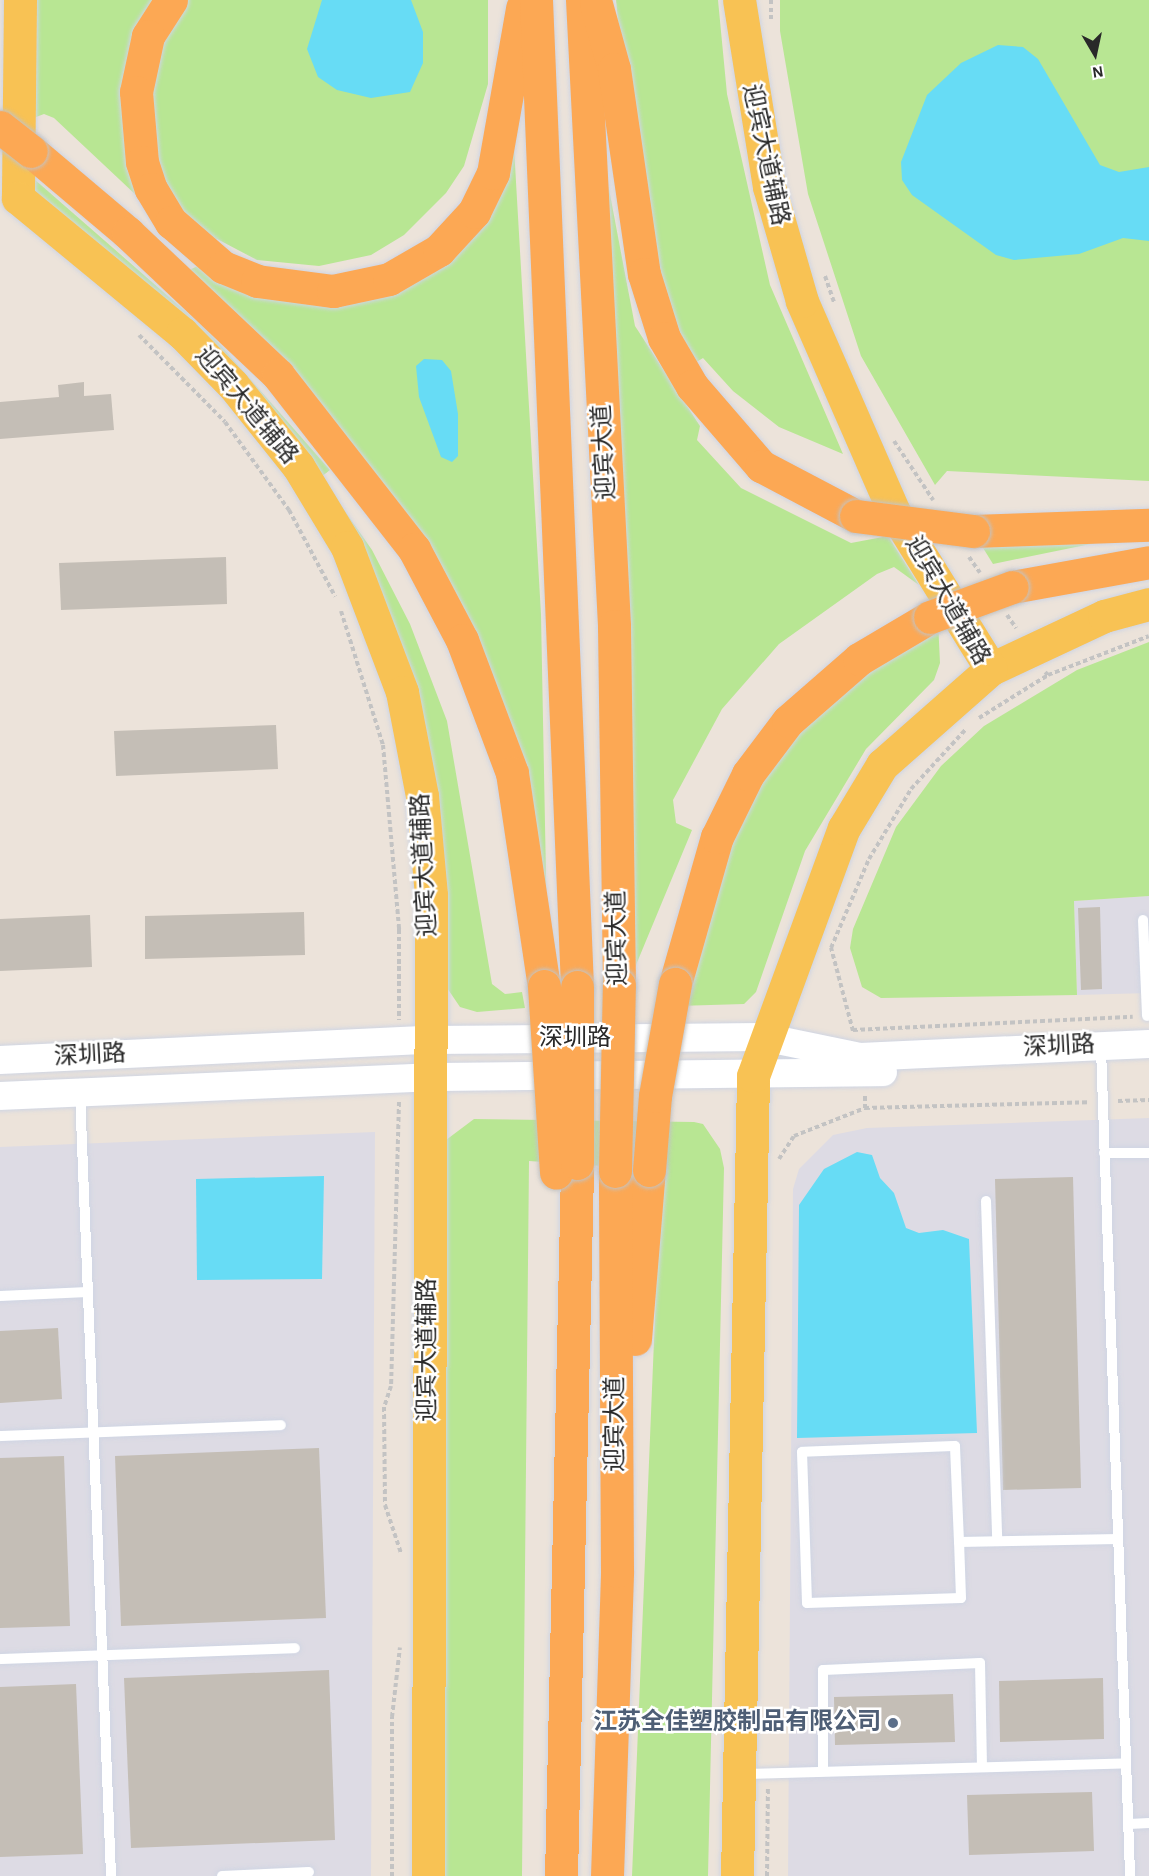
<!DOCTYPE html>
<meta charset="utf-8">
<style>
body{margin:0}
#map{position:relative;width:1149px;height:1876px;overflow:hidden;background:#ece3da;font-family:"Alegreya Sans","Noto Sans SC",sans-serif}
div>[style]{position:absolute}
[style*='--x']{left:calc(var(--x)*1px);top:calc(var(--y)*1px);width:calc(var(--w)*1px);rotate:calc(var(--a)*1deg)}
.industrial>*{inset:0;background:#dddbe4}
.green>*{inset:0;background:#b8e693}
.water>*{inset:0;background:#67dcf5}
.building>*{inset:0;background:#c4beb6}
.path>*{height:4px;margin-top:-2px;transform-origin:0;background:repeating-linear-gradient(90deg,#c3c3c3 0 4.5px,transparent 0 7.5px)}
.roads{filter:drop-shadow(0 0 2px #cfd5e3) drop-shadow(0 0 2px #cfd5e3)}
.service>*{height:10px;margin:-5px;padding:0 5px;transform-origin:5px;border-radius:5px;background:#fff}
.tertiary>*{height:28px;margin:-14px;padding:0 14px;transform-origin:14px;border-radius:14px;background:#fff}
.primary>*{height:33px;margin:-16.5px;padding:0 16.5px;transform-origin:16.5px;border-radius:16.5px;background:#f8c254}
.trunk>*{height:33px;margin:-16.5px;padding:0 16.5px;transform-origin:16.5px;border-radius:16.5px;background:#fca854}
.bridges{filter:drop-shadow(0 0 2px #c3c3c3) drop-shadow(0 0 2px #c3c3c3)}
.trunk-bridge>*{height:33px;margin:-16.5px;padding:0 16.5px;transform-origin:16.5px;border-radius:16.5px;background:#fca854}
.dots>*{width:16px;height:16px;translate:-50% -50%;box-sizing:border-box;border:3px solid #fff;border-radius:50%}
span{translate:-50% -50%;white-space:nowrap;text-align:center;line-height:1.15;-webkit-text-stroke:5px #fff;paint-order:stroke}
.street-label{font-size:24px;color:#292929}
.service-label{font-size:24px;color:#4e5e75;font-weight:700}
.right{translate:-100% -50%;text-align:right}
.north{position:absolute;left:1065px;top:24px;width:60px;height:60px;-webkit-text-stroke:4px #fff;paint-order:stroke;rotate:171deg;font-size:16px;font-weight:700;line-height:24px;text-align:center;color:#292929}
.north::after{content:'';display:block;margin:auto;width:21px;height:27px;background:#292929;clip-path:polygon(50% 0,100% 100%,50% 72%,0 100%)}
</style>
<div id="map">
<div class="industrial">
<i style="clip-path:polygon(1149px 896px,1149px 993px,1077px 995px,1074px 901px)"></i>
<i style="clip-path:polygon(1149px 1118px,1149px 1876px,788px 1876px,793px 1189px,799px 1169px,833px 1135px,867px 1128px)"></i>
<i style="clip-path:polygon(375px 1132px,371px 1876px,0 1876px,0 1147px)"></i>
</div>
<div class="green">
<i style="clip-path:polygon(25px 0,488px 0,488px 84px,464px 166px,446px 193px,404px 235px,371px 255px,319px 266px,257px 260px,217px 239px,202px 257px,54px 118px,44px 114px,28px 120px)"></i>
<i style="clip-path:polygon(616px 0,718px 0,727px 94px,770px 285px,843px 454px,779px 427px,733px 391px,703px 358px,690px 366px,665px 320px,627px 116px)"></i>
<i style="clip-path:polygon(780px 0,1149px 0,1149px 481px,947px 471px,935px 485px,861px 356px,808px 194px,780px 31px)"></i>
<i style="clip-path:polygon(513px 130px,541px 614px,547px 929px,481px 656px,187px 271px,200px 265px,263px 292px,434px 262px)"></i>
<i style="clip-path:polygon(604px 163px,635px 326px,700px 426px,697px 440px,741px 488px,851px 543px,888px 536px,919px 585px,894px 567px,877px 574px,779px 644px,722px 709px,673px 800px,676px 823px,692px 830px,631px 977px)"></i>
<i style="clip-path:polygon(25px 171px,208px 331px,330px 470px,321px 477px,372px 550px,410px 624px,447px 721px,492px 984px,505px 994px,522px 992px,525px 1008px,477px 1012px,460px 1007px,441px 979px,431px 789px,317px 479px,28px 196px)"></i>
<i style="clip-path:polygon(1149px 532px,993px 564px,975px 535px)"></i>
<i style="clip-path:polygon(938px 621px,940px 663px,934px 680px,866px 749px,805px 851px,756px 992px,744px 1004px,677px 1006px,747px 788px,795px 723px)"></i>
<i style="clip-path:polygon(1149px 642px,1149px 896px,1074px 901px,1077px 995px,881px 998px,862px 987px,850px 948px,853px 929px,896px 827px,941px 766px,984px 726px,1077px 670px)"></i>
<i style="clip-path:polygon(474px 1119px,694px 1122px,703px 1124px,720px 1149px,724px 1168px,708px 1876px,632px 1876px,661px 1170px,529px 1161px,522px 1876px,439px 1876px,442px 1143px)"></i>
</div>
<div class="water">
<i style="clip-path:polygon(322px 0,411px 0,423px 32px,423px 63px,410px 92px,371px 98px,337px 90px,318px 77px,307px 49px)"></i>
<i style="clip-path:polygon(998px 45px,1023px 47px,1038px 59px,1100px 165px,1119px 172px,1149px 167px,1149px 241px,1123px 238px,1079px 254px,1014px 260px,996px 255px,912px 195px,902px 180px,901px 162px,927px 95px,961px 63px)"></i>
<i style="clip-path:polygon(424px 359px,442px 360px,451px 371px,458px 414px,458px 456px,452px 462px,441px 457px,419px 397px,416px 366px)"></i>
<i style="clip-path:polygon(857px 1152px,872px 1155px,880px 1178px,894px 1193px,906px 1228px,919px 1233px,943px 1230px,969px 1239px,977px 1433px,797px 1438px,799px 1205px,824px 1169px)"></i>
<i style="clip-path:polygon(324px 1176px,322px 1279px,197px 1280px,196px 1179px)"></i>
</div>
<div class="building">
<i style="clip-path:polygon(84px 382px,84px 396px,111px 394px,114px 430px,0 439px,0 402px,59px 397px,58px 385px)"></i>
<i style="clip-path:polygon(226px 557px,227px 604px,61px 610px,59px 563px)"></i>
<i style="clip-path:polygon(276px 725px,278px 769px,116px 776px,114px 731px)"></i>
<i style="clip-path:polygon(1100px 907px,1102px 989px,1081px 990px,1078px 908px)"></i>
<i style="clip-path:polygon(304px 912px,305px 955px,145px 959px,145px 916px)"></i>
<i style="clip-path:polygon(90px 915px,92px 967px,0 971px,0 919px)"></i>
<i style="clip-path:polygon(1073px 1177px,1081px 1488px,1003px 1490px,995px 1179px)"></i>
<i style="clip-path:polygon(58px 1328px,62px 1399px,0 1403px,0 1331px)"></i>
<i style="clip-path:polygon(319px 1448px,326px 1618px,121px 1626px,115px 1456px)"></i>
<i style="clip-path:polygon(64px 1456px,70px 1626px,0 1628px,0 1458px)"></i>
<i style="clip-path:polygon(329px 1670px,335px 1840px,131px 1848px,124px 1678px)"></i>
<i style="clip-path:polygon(1103px 1678px,1104px 1739px,1000px 1742px,999px 1681px)"></i>
<i style="clip-path:polygon(76px 1684px,83px 1854px,0 1857px,0 1687px)"></i>
<i style="clip-path:polygon(953px 1694px,955px 1742px,835px 1745px,834px 1697px)"></i>
<i style="clip-path:polygon(1092px 1792px,1094px 1851px,969px 1855px,967px 1795px)"></i>
</div>
<div class="path">
<i style="--x:771;--y:0;--w:19;--a:90"></i>
<i style="--x:825;--y:276;--w:28;--a:71"></i>
<i style="--x:139;--y:335;--w:122;--a:45.3"></i>
<i style="--x:225;--y:422;--w:109;--a:54"></i>
<i style="--x:289;--y:510;--w:98;--a:61.9"></i>
<i style="--x:894;--y:441;--w:71;--a:56.5"></i>
<i style="--x:969;--y:557;--w:19;--a:55"></i>
<i style="--x:341;--y:611;--w:140;--a:72.6"></i>
<i style="--x:383;--y:745;--w:185;--a:85"></i>
<i style="--x:399;--y:929;--w:91;--a:90"></i>
<i style="--x:1007;--y:615;--w:16;--a:55"></i>
<i style="--x:1048;--y:675;--w:108;--a:-21.1"></i>
<i style="--x:979;--y:718;--w:81;--a:-31.9"></i>
<i style="--x:1048;--y:675;--w:4;--a:-135"></i>
<i style="--x:853;--y:1030;--w:280;--a:-2.7"></i>
<i style="--x:853;--y:1031;--w:86;--a:-104.8"></i>
<i style="--x:831;--y:948;--w:97;--a:-66.9"></i>
<i style="--x:869;--y:859;--w:82;--a:-59"></i>
<i style="--x:911;--y:789;--w:81;--a:-47.5"></i>
<i style="--x:1118;--y:1101;--w:31;--a:-2"></i>
<i style="--x:399;--y:1102;--w:284;--a:91.6"></i>
<i style="--x:391;--y:1386;--w:22;--a:108"></i>
<i style="--x:384;--y:1407;--w:98;--a:89.4"></i>
<i style="--x:385;--y:1505;--w:51;--a:71.6"></i>
<i style="--x:865;--y:1108;--w:224;--a:-1.5"></i>
<i style="--x:779;--y:1159;--w:27;--a:-57"></i>
<i style="--x:794;--y:1136;--w:76;--a:-21.5"></i>
<i style="--x:865;--y:1108;--w:14;--a:-90"></i>
<i style="--x:392;--y:1876;--w:159;--a:-90"></i>
<i style="--x:392;--y:1717;--w:70;--a:-83.5"></i>
<i style="--x:767;--y:1876;--w:89;--a:-89.4"></i>
</div>
<div class="roads">
<div class="service">
<i style="--x:1143;--y:920;--w:96;--a:87.6"></i>
<i style="--x:1101;--y:1048;--w:829;--a:87.99"></i>
<i style="--x:80;--y:1093;--w:784;--a:87.73"></i>
<i style="--x:1104;--y:1153;--w:45;--a:0"></i>
<i style="--x:986;--y:1201;--w:340;--a:88.1"></i>
<i style="--x:0;--y:1296;--w:88;--a:-2.6"></i>
<i style="--x:0;--y:1436;--w:281;--a:-2.2"></i>
<i style="--x:959;--y:1542;--w:96;--a:-92.4"></i>
<i style="--x:955;--y:1446;--w:153;--a:177.8"></i>
<i style="--x:802;--y:1452;--w:151;--a:88.1"></i>
<i style="--x:807;--y:1603;--w:154;--a:-1.9"></i>
<i style="--x:961;--y:1598;--w:56;--a:-92"></i>
<i style="--x:959;--y:1542;--w:159;--a:-1.1"></i>
<i style="--x:0;--y:1659;--w:295;--a:-2.1"></i>
<i style="--x:823;--y:1771;--w:101;--a:-90"></i>
<i style="--x:823;--y:1670;--w:157;--a:-2.6"></i>
<i style="--x:980;--y:1663;--w:104;--a:88.9"></i>
<i style="--x:743;--y:1774;--w:383;--a:-1.6"></i>
<i style="--x:1129;--y:1824;--w:20;--a:-3"></i>
<i style="--x:222;--y:1876;--w:87;--a:-2.6"></i>
</div>
<div class="tertiary">
<i style="--x:0;--y:1060;--w:428;--a:-2.7"></i>
<i style="--x:428;--y:1040;--w:335;--a:-0.5"></i>
<i style="--x:763;--y:1037;--w:99;--a:11.7"></i>
<i style="--x:860;--y:1057;--w:289;--a:-2.6"></i>
<i style="--x:0;--y:1096;--w:428;--a:-2.5"></i>
<i style="--x:428;--y:1077;--w:455;--a:-0.6"></i>
</div>
<div class="primary">
<i style="--x:20;--y:0;--w:198;--a:90.6"></i>
<i style="--x:18;--y:198;--w:212;--a:39.5"></i>
<i style="--x:182;--y:333;--w:73;--a:45.6"></i>
<i style="--x:233;--y:385;--w:104;--a:51.3"></i>
<i style="--x:298;--y:466;--w:95;--a:58.8"></i>
<i style="--x:347;--y:547;--w:155;--a:69.2"></i>
<i style="--x:402;--y:692;--w:106;--a:79.1"></i>
<i style="--x:422;--y:796;--w:99;--a:84.8"></i>
<i style="--x:431;--y:895;--w:981;--a:90.18"></i>
<i style="--x:991;--y:669;--w:125;--a:-25.1"></i>
<i style="--x:1104;--y:616;--w:47;--a:-14.9"></i>
<i style="--x:737;--y:1876;--w:800;--a:-88.85"></i>
<i style="--x:753;--y:1076;--w:264;--a:-69.9"></i>
<i style="--x:844;--y:828;--w:74;--a:-58.9"></i>
<i style="--x:882;--y:765;--w:145;--a:-41.4"></i>
<i style="--x:991;--y:669;--w:185;--a:-121.7"></i>
<i style="--x:894;--y:512;--w:230;--a:-113.6"></i>
<i style="--x:802;--y:301;--w:119;--a:-106.1"></i>
<i style="--x:769;--y:187;--w:189;--a:-99.1"></i>
</div>
<div class="trunk">
<i style="--x:171;--y:0;--w:43;--a:122.6"></i>
<i style="--x:148;--y:36;--w:57;--a:102.1"></i>
<i style="--x:136;--y:92;--w:70;--a:85.1"></i>
<i style="--x:142;--y:162;--w:28;--a:72"></i>
<i style="--x:151;--y:189;--w:39;--a:59"></i>
<i style="--x:171;--y:222;--w:69;--a:40.9"></i>
<i style="--x:223;--y:267;--w:37;--a:22"></i>
<i style="--x:257;--y:281;--w:77;--a:7.5"></i>
<i style="--x:333;--y:291;--w:57;--a:-12.1"></i>
<i style="--x:389;--y:279;--w:58;--a:-30.1"></i>
<i style="--x:439;--y:250;--w:52;--a:-47.4"></i>
<i style="--x:474;--y:212;--w:43;--a:-64"></i>
<i style="--x:493;--y:173;--w:168;--a:-80"></i>
<i style="--x:536;--y:0;--w:988;--a:87.62"></i>
<i style="--x:582;--y:0;--w:627;--a:87.07"></i>
<i style="--x:614;--y:626;--w:359;--a:89.2"></i>
<i style="--x:596;--y:4;--w:67;--a:74.5"></i>
<i style="--x:614;--y:69;--w:207;--a:81.7"></i>
<i style="--x:644;--y:274;--w:67;--a:72.6"></i>
<i style="--x:664;--y:338;--w:56;--a:59.7"></i>
<i style="--x:692;--y:386;--w:106;--a:49.2"></i>
<i style="--x:761;--y:466;--w:107;--a:27.8"></i>
<i style="--x:31;--y:151;--w:127;--a:40.2"></i>
<i style="--x:128;--y:233;--w:207;--a:43.4"></i>
<i style="--x:278;--y:375;--w:221;--a:52"></i>
<i style="--x:414;--y:549;--w:103;--a:62.2"></i>
<i style="--x:462;--y:640;--w:142;--a:69.4"></i>
<i style="--x:512;--y:773;--w:215;--a:81.5"></i>
<i style="--x:973;--y:531;--w:176;--a:-2"></i>
<i style="--x:1012;--y:587;--w:139;--a:-10.3"></i>
<i style="--x:675;--y:984;--w:153;--a:-74.1"></i>
<i style="--x:717;--y:837;--w:70;--a:-63.8"></i>
<i style="--x:748;--y:774;--w:66;--a:-53"></i>
<i style="--x:788;--y:721;--w:94;--a:-41.1"></i>
<i style="--x:859;--y:659;--w:82;--a:-30.6"></i>
<i style="--x:635;--y:1339;--w:170;--a:-85.3"></i>
<i style="--x:561;--y:1876;--w:706;--a:-88.7"></i>
<i style="--x:607;--y:1876;--w:305;--a:-88.1"></i>
<i style="--x:617;--y:1571;--w:400;--a:-90.3"></i>
</div>
</div>
<div class="bridges">
<div class="trunk-bridge">
<i style="--x:0;--y:127;--w:39;--a:38"></i>
<i style="--x:856;--y:516;--w:118;--a:7.3"></i>
<i style="--x:930;--y:617;--w:87;--a:-20.1"></i>
<i style="--x:544;--y:986;--w:187;--a:86.3"></i>
<i style="--x:577;--y:1163;--w:176;--a:-90"></i>
<i style="--x:649;--y:1170;--w:74;--a:-85.4"></i>
<i style="--x:655;--y:1096;--w:114;--a:-79.9"></i>
<i style="--x:615;--y:1171;--w:186;--a:-88.8"></i>
</div>
</div>
<div class="dots">
<i style="left:893px;top:1723px;background:#5c6f8a"></i>
</div>
<div class="street-label">
<span style="left:765px;top:155px;rotate:78deg">迎宾大道辅路</span>
<span style="left:246px;top:406px;rotate:50deg">迎宾大道辅路</span>
<span style="left:605px;top:452px;rotate:-93deg">迎宾大道</span>
<span style="left:947px;top:601px;rotate:60deg">迎宾大道辅路</span>
<span style="left:425px;top:865px;rotate:-93deg">迎宾大道辅路</span>
<span style="left:618px;top:938px;rotate:-91deg">迎宾大道</span>
<span style="left:575px;top:1039px">深圳路</span>
<span style="left:1059px;top:1047px;rotate:-3deg">深圳路</span>
<span style="left:90px;top:1056px;rotate:-3deg">深圳路</span>
<span style="left:428px;top:1350px;rotate:-90deg">迎宾大道辅路</span>
<span style="left:616px;top:1424px;rotate:-90deg">迎宾大道</span>
</div>
<div class="service-label">
<span class="right" style="left:881px;top:1723px">江苏全佳塑胶制品有限公司</span>
</div>
<div class="north">N</div>
</div>
